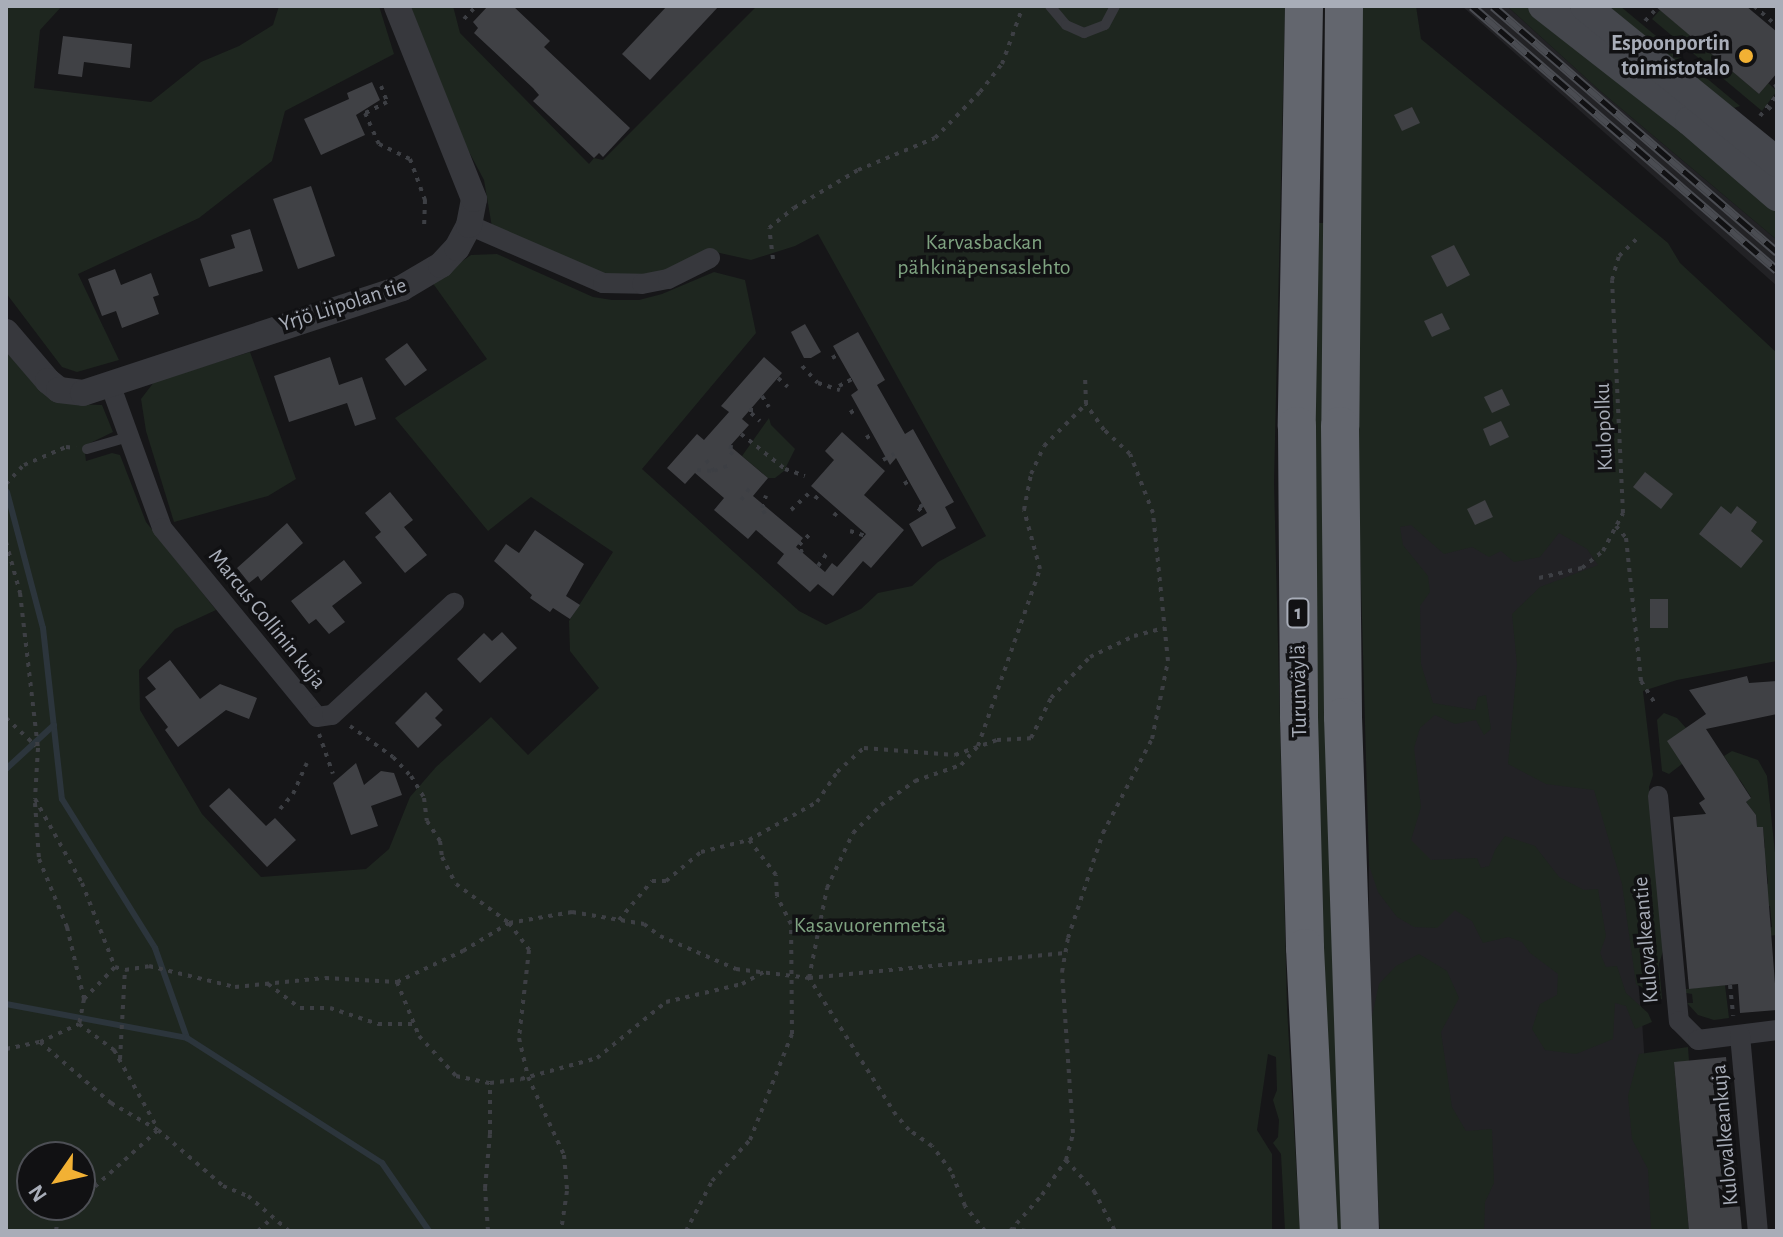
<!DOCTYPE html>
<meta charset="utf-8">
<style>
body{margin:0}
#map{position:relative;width:1783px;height:1237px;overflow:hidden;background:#161618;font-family:"Alegreya Sans",sans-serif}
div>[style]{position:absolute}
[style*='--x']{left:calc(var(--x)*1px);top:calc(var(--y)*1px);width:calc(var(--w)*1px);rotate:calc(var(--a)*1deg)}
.built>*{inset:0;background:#222225}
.green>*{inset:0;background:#1e261f}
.stream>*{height:6px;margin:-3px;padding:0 3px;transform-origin:3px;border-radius:3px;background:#2c353c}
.building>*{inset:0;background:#404145}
.path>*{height:4px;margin-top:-2px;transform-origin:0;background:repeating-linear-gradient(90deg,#3d3f44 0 4px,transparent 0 10px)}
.service>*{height:10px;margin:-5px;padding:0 5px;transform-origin:5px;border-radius:5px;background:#37383d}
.minor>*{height:20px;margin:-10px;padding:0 10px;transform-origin:10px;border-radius:10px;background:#37383d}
.tertiary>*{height:26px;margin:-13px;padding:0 13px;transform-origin:13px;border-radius:13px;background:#37383d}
.secondary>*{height:30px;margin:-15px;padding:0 15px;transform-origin:15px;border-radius:15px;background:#45474d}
.motorway>*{height:38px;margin:-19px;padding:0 19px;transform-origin:19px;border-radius:19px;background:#63666e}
.rail>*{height:9px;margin-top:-4.5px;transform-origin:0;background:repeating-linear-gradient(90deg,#111113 0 18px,#4a4c52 0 36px);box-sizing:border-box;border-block:2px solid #4a4c52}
.dots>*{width:22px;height:22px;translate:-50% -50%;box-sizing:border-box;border:4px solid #111113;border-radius:50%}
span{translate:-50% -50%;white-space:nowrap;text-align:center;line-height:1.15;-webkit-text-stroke:7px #111113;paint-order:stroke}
.shield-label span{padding:2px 6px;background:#111113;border:2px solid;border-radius:6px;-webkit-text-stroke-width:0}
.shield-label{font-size:20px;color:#a8adb8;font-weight:700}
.poi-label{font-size:22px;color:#a8adb8;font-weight:700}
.right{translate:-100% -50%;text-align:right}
.park-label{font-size:22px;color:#7fa381}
.street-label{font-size:22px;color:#a8adb8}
.frame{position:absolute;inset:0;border:8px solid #a8adb8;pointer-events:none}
.north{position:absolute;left:16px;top:1141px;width:80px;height:80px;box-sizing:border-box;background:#111113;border:2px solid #4d4f55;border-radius:50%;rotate:236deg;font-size:22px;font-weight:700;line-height:32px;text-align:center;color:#a8adb8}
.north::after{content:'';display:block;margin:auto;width:28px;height:36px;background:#f2b134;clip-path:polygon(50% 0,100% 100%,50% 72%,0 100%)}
</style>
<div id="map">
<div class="built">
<i style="clip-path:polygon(1462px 6px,1507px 6px,1599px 90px,1777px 240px,1777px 286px)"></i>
<i style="clip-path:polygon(1386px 516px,1609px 525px,1656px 1231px,1380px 1231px,1369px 1030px,1369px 865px)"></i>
</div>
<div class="green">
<i style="clip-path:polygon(6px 6px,62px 6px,40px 30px,34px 88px,151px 102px,201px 62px,239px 46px,273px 25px,279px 6px,379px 6px,394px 54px,285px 111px,272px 161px,199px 218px,78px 274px,119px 360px,77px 372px,62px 367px,6px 293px)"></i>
<i style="clip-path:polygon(evenodd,407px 6px,453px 6px,460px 33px,589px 164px,594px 158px,603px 160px,757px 6px,1285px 6px,1274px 482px,1287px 1008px,1300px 1231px,1285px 1231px,1281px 1154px,1273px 1143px,1278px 1137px,1279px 1120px,1273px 1100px,1277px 1090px,1276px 1057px,1268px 1054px,1257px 1130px,1272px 1154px,1272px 1231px,6px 1231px,6px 349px,71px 404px,102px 405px,113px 432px,84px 446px,86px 461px,112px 453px,120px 455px,146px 522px,216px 610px,175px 629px,139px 670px,140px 710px,202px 814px,261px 877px,366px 869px,389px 849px,410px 797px,436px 767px,491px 717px,528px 755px,599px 688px,570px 651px,569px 621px,613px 552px,531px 497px,488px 531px,395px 418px,487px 359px,432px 282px,471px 255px,497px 254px,593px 297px,612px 300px,639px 300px,662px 294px,714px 272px,745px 280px,756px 333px,642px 469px,799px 611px,826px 625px,861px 609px,878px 593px,912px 586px,938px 562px,986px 536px,818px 234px,795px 246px,751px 260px,711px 251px,689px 263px,647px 275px,603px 276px,492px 227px,484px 180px,460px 135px,407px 6px,32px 1157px,80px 1157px,80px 1205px,32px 1205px,32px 1157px)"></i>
<i style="clip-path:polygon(1360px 6px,1416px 6px,1421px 39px,1668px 243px,1680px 263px,1777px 353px,1777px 661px,1677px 680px,1643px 691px,1653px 775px,1649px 787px,1664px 948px,1659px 964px,1662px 999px,1653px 999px,1636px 984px,1622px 884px,1594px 790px,1546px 784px,1508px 764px,1517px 665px,1512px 614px,1540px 587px,1598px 565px,1587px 549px,1559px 533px,1540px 557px,1514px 562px,1501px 551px,1489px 557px,1472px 547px,1444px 554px,1411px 525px,1400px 527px,1403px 545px,1428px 576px,1430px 592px,1420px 606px,1421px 664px,1433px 703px,1475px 710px,1478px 697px,1486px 695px,1491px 729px,1484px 735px,1476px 720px,1455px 724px,1435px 715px,1420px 728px,1414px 748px,1421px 807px,1411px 840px,1431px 860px,1477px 858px,1481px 868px,1489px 866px,1495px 850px,1505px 836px,1535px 846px,1559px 877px,1584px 890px,1598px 889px,1606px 936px,1600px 953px,1606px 967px,1617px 966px,1626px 993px,1648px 1013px,1652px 1022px,1635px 1029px,1626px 1006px,1615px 1003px,1613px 1039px,1576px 1054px,1545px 1050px,1532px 1029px,1540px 1004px,1557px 995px,1558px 974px,1530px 953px,1522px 942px,1508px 937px,1483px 943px,1472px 921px,1455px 910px,1437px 928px,1414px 927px,1397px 917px,1378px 892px,1369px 865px,1358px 477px)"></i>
<i style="clip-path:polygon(1507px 6px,1532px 6px,1777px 205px,1777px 240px,1599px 90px)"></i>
<i style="clip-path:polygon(1597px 6px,1620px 6px,1740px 106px,1734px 108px)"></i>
<i style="clip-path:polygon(1660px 10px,1759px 94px,1768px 83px,1777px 91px,1762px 111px,1652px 19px)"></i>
<i style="clip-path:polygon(1312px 223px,1324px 223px,1344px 1231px,1333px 1231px,1319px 929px)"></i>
<i style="clip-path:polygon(250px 352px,296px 479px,268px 496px,174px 522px,146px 431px,141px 399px,154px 382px)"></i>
<i style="clip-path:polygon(769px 418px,771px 425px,795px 449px,784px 471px,775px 478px,768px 478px,742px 456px)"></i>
<i style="clip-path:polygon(1664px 713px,1677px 718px,1686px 728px,1682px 764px,1669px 774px,1662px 771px,1657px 720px)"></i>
<i style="clip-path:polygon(1732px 751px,1758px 760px,1767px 776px,1777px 872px,1777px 935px,1767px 936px,1766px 928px,1772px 927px,1770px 906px,1763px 906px,1762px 885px,1768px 884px,1766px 863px,1758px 849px,1765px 848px,1763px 828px,1757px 827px,1756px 815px,1746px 802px,1751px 797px,1740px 780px,1726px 772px,1731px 767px,1724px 756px)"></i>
<i style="clip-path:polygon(1419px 954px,1447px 971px,1459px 998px,1441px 1032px,1452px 1107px,1466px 1131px,1492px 1129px,1494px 1183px,1485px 1202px,1484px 1231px,1380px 1231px,1369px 1030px,1379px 984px,1396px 966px)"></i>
<i style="clip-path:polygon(1725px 985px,1729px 1018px,1714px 1020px,1698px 1015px,1687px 1003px,1693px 1003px,1692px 994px,1686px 993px,1686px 989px)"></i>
<i style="clip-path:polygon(1688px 1047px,1689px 1061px,1674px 1063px,1689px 1231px,1651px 1231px,1648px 1169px,1632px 1139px,1628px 1096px,1639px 1054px)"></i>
</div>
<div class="stream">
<i style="--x:7;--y:492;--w:141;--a:75.2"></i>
<i style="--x:43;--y:628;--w:172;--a:83.7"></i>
<i style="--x:62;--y:799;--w:176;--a:58"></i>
<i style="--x:155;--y:948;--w:96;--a:70.4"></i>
<i style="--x:6;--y:769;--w:65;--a:-42.5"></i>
<i style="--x:6;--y:1004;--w:184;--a:10.6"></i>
<i style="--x:187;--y:1038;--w:232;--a:32.7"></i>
<i style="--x:382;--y:1163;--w:83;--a:55.3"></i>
</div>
<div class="building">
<i style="clip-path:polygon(488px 6px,513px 6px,550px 41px,544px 47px,630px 128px,603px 157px,599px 153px,594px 158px,533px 101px,539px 95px,533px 88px,474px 33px,478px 28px,473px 22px)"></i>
<i style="clip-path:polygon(667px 6px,719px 6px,650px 80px,622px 54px)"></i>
<i style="clip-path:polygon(1655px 6px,1746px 6px,1777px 32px,1777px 73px,1759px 94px)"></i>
<i style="clip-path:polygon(63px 36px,132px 44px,130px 68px,84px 62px,82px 77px,58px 74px)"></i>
<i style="clip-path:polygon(372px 82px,380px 100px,356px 115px,365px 135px,321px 155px,304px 119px,349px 99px,347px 93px)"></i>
<i style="clip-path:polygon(1412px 107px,1420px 123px,1402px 131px,1394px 115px)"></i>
<i style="clip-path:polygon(311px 186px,335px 256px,298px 269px,273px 199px)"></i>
<i style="clip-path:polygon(250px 229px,263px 271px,209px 287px,200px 259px,235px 248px,231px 235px)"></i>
<i style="clip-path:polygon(1454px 245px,1470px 275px,1447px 287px,1431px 256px)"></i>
<i style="clip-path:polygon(115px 269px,121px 285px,151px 273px,159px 295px,153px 297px,159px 314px,122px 328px,116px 311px,102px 316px,88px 279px)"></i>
<i style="clip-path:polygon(1442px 313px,1450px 329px,1432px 337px,1424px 321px)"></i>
<i style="clip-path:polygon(805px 324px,821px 352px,811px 358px,804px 358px,791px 332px)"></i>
<i style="clip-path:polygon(858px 332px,885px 380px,877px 385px,905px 434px,913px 429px,954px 502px,945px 507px,956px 528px,922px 547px,909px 524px,927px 513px,896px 458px,890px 465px,851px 395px,858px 390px,833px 346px)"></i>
<i style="clip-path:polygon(407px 343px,427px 370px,405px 386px,385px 359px)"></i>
<i style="clip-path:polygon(330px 357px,339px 385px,362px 377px,376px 419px,355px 426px,347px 403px,289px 422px,274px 376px)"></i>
<i style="clip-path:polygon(764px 357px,782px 373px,742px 419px,749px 425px,730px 446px,768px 478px,753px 496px,803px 538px,796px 547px,825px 572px,832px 563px,837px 567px,866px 534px,811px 486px,834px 460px,825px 451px,842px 432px,885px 471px,864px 495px,904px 530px,871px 568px,863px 561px,833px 596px,818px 584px,810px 592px,777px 563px,784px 554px,756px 530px,748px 539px,714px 510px,724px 498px,695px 473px,685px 484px,667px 468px,697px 434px,704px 440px,729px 412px,721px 406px)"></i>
<i style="clip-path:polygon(1502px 389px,1510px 405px,1492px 413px,1484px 397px)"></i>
<i style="clip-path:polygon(1501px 421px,1509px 437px,1490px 446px,1483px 429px)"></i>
<i style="clip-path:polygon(1645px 472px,1673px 494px,1661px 509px,1633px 487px)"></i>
<i style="clip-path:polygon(390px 492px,413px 520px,404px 527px,427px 555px,405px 573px,375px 537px,381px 532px,365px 513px)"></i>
<i style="clip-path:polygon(1485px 500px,1493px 517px,1475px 525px,1467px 509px)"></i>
<i style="clip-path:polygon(1721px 506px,1731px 514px,1737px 506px,1757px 522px,1751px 531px,1763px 541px,1741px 568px,1699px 534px)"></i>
<i style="clip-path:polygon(287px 523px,303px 543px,261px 581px,258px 576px,249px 583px,237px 568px)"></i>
<i style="clip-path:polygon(535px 530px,584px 564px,566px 596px,580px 605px,570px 619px,553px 608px,550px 612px,530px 598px,532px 595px,494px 561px,506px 544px,519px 553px)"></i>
<i style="clip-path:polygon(344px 560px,362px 583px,332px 606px,345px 622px,329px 634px,316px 619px,309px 624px,291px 601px)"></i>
<i style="clip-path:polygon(1650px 599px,1668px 599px,1668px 628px,1650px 628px)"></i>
<i style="clip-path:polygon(502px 632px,517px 648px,480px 683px,457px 659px,484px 633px,492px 641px)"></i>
<i style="clip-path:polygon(170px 660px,200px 699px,220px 684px,257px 698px,249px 719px,226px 710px,178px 747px,165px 730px,168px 727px,145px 697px,156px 689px,147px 678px)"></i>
<i style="clip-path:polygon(1747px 676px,1749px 683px,1777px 681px,1777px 714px,1706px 729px,1751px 798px,1746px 802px,1756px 815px,1757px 827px,1763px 827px,1777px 1010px,1740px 1013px,1738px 984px,1689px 989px,1673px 817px,1706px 814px,1699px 803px,1705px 799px,1667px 741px,1706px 714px,1689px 690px)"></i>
<i style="clip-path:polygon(426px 692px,443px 710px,435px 718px,442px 725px,418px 748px,395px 723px)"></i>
<i style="clip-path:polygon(356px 763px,364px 785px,381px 771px,394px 773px,402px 795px,371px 806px,378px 826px,351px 835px,333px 783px)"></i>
<i style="clip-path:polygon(229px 788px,266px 826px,275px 818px,296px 840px,267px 867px,209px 806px)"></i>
<i style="clip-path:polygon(1726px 1057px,1742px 1231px,1689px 1231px,1674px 1062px)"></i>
</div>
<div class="path">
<i style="--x:1754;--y:6;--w:30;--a:41"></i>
<i style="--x:464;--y:19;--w:18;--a:-47"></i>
<i style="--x:1645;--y:21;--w:21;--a:-47"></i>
<i style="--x:1775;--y:84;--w:4;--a:63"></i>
<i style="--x:381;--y:86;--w:17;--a:69"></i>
<i style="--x:387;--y:102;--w:25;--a:153"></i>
<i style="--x:365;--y:113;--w:34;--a:66"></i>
<i style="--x:379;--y:144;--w:34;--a:26"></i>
<i style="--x:410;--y:159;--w:44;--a:69.9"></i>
<i style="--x:425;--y:200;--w:24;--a:92"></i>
<i style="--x:1768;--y:107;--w:11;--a:38"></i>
<i style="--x:1760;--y:116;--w:27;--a:-51"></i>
<i style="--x:773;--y:259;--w:31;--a:-97"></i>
<i style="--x:769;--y:228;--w:32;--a:-39"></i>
<i style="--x:794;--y:208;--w:74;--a:-30.7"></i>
<i style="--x:858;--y:170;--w:83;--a:-22.6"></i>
<i style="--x:935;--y:138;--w:64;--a:-45.6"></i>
<i style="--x:980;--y:92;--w:36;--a:-52"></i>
<i style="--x:1002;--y:64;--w:62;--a:-70.1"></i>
<i style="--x:832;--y:358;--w:7;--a:-27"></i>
<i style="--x:802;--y:366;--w:23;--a:47"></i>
<i style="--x:818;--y:383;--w:23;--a:18"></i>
<i style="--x:778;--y:378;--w:13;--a:42"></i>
<i style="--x:839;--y:386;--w:15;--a:-28"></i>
<i style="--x:762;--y:396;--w:13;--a:58"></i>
<i style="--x:751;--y:408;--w:5;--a:90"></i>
<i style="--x:751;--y:413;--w:12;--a:42"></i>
<i style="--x:850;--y:413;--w:9;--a:-32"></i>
<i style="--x:741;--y:434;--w:56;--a:38.5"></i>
<i style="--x:785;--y:469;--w:21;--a:19"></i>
<i style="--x:866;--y:438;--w:8;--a:-30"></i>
<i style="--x:731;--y:445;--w:7;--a:98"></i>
<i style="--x:730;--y:452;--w:6;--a:39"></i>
<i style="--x:706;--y:460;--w:14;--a:54"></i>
<i style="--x:883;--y:460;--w:13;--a:-29"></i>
<i style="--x:697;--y:470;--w:17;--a:3"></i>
<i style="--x:714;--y:471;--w:17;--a:-21"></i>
<i style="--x:6;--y:484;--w:26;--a:-47"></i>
<i style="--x:24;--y:465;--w:46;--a:-23.2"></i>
<i style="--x:66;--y:447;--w:10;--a:6"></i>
<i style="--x:904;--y:484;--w:6;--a:-31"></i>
<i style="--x:815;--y:499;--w:8;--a:-50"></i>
<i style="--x:741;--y:500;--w:19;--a:-54"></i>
<i style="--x:923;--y:505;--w:6;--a:149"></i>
<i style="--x:918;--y:508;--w:9;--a:41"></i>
<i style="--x:791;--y:510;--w:25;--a:-43"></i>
<i style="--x:765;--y:514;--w:7;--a:-117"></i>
<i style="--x:762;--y:508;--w:13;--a:-72"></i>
<i style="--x:834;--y:516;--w:8;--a:-50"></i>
<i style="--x:1616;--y:526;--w:16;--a:50"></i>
<i style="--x:1626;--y:538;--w:144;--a:84"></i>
<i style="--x:1641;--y:681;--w:28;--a:58"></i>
<i style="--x:850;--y:531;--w:16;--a:18"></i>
<i style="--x:6;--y:542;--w:53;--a:74.6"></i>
<i style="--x:20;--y:593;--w:156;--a:83.4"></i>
<i style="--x:38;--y:748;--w:51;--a:93.4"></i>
<i style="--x:35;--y:799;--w:96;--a:60.8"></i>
<i style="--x:82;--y:883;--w:90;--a:68.6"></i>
<i style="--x:802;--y:553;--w:9;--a:-111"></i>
<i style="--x:799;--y:545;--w:17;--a:-45"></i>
<i style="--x:818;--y:566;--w:16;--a:-55"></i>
<i style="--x:1539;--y:578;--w:44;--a:-13.1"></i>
<i style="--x:1582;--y:568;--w:27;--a:-39"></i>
<i style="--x:1603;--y:551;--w:43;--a:-62.2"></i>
<i style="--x:1623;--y:513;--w:233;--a:-92.7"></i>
<i style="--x:1612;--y:280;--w:25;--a:-74"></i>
<i style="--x:1619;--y:256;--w:29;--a:-44"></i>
<i style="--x:6;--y:718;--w:41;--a:43"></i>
<i style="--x:350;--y:726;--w:53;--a:35.8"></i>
<i style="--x:393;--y:757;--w:26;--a:47"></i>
<i style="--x:411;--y:776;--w:26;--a:59"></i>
<i style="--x:424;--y:798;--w:23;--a:83"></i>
<i style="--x:427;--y:821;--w:24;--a:57"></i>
<i style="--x:440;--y:841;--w:16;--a:83"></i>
<i style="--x:442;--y:857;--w:30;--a:63"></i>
<i style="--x:456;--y:884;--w:66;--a:36.3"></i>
<i style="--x:509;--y:923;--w:34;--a:53"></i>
<i style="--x:529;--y:950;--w:89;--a:96.5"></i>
<i style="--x:519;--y:1038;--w:40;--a:77"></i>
<i style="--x:528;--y:1077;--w:86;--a:65.2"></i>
<i style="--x:564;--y:1155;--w:36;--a:85"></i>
<i style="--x:567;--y:1191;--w:40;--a:98.5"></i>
<i style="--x:319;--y:734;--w:42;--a:70.7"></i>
<i style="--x:35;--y:803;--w:56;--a:85.9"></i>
<i style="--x:39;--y:859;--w:74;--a:67.6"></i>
<i style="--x:67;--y:927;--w:74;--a:76.7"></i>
<i style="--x:84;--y:999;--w:25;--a:101"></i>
<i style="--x:280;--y:809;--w:20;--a:-49"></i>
<i style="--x:293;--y:794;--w:34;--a:-66"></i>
<i style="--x:619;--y:920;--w:51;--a:-49.8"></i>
<i style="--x:652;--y:881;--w:14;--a:0"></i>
<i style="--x:666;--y:881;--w:45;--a:-39.6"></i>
<i style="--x:701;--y:852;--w:49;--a:-14"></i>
<i style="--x:749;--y:840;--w:78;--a:-29.2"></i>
<i style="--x:817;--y:802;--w:36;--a:-56"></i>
<i style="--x:837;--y:772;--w:36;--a:-42"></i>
<i style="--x:864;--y:748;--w:91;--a:4.4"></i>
<i style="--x:955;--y:755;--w:45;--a:-19.7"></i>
<i style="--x:997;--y:740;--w:34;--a:-3"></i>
<i style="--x:1031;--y:738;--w:45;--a:-63.4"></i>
<i style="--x:1051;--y:698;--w:57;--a:-46.4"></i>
<i style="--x:1090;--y:657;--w:49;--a:-25.5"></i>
<i style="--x:1134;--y:636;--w:31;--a:-15"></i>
<i style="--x:115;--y:967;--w:10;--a:17"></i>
<i style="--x:125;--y:970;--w:24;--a:-9"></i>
<i style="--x:149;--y:966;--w:89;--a:13.7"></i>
<i style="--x:235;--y:987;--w:90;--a:-5.7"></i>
<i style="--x:325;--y:978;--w:72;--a:3.2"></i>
<i style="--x:397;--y:982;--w:73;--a:-25.2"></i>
<i style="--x:463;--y:951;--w:54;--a:-31.3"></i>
<i style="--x:509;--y:923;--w:64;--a:-9.9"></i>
<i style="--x:572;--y:912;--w:73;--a:9.5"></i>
<i style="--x:644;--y:924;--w:20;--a:37"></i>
<i style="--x:660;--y:936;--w:83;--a:23.5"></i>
<i style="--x:736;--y:969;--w:74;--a:7"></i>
<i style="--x:809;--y:978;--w:257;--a:-5.6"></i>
<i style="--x:397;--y:982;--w:58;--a:67.8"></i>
<i style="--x:419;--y:1036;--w:54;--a:47.2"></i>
<i style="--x:456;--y:1076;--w:35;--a:12"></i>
<i style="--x:490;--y:1083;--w:31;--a:-7"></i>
<i style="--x:521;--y:1079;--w:79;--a:-15.4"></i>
<i style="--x:597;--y:1058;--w:89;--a:-39.1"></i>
<i style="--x:666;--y:1002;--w:78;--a:-13.3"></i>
<i style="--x:742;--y:984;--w:25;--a:-29"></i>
<i style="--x:268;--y:984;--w:40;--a:37"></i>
<i style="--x:300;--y:1008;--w:30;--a:0"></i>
<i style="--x:330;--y:1008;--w:51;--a:18.4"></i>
<i style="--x:378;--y:1024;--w:37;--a:0"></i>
<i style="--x:1730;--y:985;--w:31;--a:84"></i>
<i style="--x:84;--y:999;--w:45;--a:-45.9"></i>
<i style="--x:79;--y:1024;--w:44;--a:36.6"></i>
<i style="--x:114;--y:1050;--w:90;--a:60.9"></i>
<i style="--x:40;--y:1042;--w:94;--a:40.7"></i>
<i style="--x:111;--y:1103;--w:54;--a:29.9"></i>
<i style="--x:158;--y:1130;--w:86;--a:40.7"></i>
<i style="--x:223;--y:1186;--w:27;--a:22"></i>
<i style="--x:248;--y:1196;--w:54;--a:40.5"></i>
<i style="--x:6;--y:1049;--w:35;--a:-12"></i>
<i style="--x:40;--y:1042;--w:43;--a:-24.8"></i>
<i style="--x:120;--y:1059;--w:89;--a:-86.8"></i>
<i style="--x:1066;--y:1160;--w:42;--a:47.9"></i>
<i style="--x:1094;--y:1191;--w:45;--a:62.3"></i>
<i style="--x:80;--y:1200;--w:105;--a:-41.9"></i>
<i style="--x:1012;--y:1229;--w:14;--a:8"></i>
<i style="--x:56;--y:1231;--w:14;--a:-82"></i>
<i style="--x:58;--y:1217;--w:19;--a:-39"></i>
<i style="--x:258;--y:1231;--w:21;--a:-43"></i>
<i style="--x:488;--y:1231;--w:43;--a:-94"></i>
<i style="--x:485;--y:1188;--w:54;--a:-84.7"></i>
<i style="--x:490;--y:1134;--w:51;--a:-90"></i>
<i style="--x:686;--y:1231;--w:56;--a:-62.5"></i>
<i style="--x:712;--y:1181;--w:56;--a:-47.2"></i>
<i style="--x:750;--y:1140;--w:114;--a:-68.4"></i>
<i style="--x:792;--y:1034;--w:110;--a:-90.5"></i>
<i style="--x:791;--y:924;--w:31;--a:-117"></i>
<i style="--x:777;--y:896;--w:21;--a:-93"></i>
<i style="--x:776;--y:875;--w:44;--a:-127.6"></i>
<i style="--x:985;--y:1231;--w:32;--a:-129"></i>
<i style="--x:965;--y:1206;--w:38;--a:-112"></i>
<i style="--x:951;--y:1171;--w:31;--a:-127"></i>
<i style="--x:932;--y:1146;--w:28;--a:-145"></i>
<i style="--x:909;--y:1130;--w:20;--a:-131"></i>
<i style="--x:896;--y:1115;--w:162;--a:-122.4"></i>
<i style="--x:809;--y:978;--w:92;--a:-78.7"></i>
<i style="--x:827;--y:888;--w:61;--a:-64.7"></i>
<i style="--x:853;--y:833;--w:40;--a:-45"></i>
<i style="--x:881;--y:805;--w:42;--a:-35.2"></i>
<i style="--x:915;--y:781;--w:49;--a:-19.2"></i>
<i style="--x:961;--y:765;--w:25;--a:-48"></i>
<i style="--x:978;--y:746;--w:188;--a:-70.7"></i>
<i style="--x:1040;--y:569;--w:61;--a:-105.2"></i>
<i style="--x:1024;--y:510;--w:37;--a:-79"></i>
<i style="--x:1031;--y:474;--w:31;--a:-65"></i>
<i style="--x:1044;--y:446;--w:59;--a:-45"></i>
<i style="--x:1010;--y:1231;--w:48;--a:-48.4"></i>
<i style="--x:1042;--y:1195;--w:42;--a:-55.6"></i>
<i style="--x:1066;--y:1160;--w:28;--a:-75"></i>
<i style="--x:1073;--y:1133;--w:161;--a:-93.9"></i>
<i style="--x:1062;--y:972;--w:35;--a:-80"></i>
<i style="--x:1068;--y:938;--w:111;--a:-71.6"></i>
<i style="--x:1103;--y:833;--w:106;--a:-62.5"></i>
<i style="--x:1152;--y:739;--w:80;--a:-78.4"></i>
<i style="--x:1168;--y:661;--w:149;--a:-95.8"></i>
<i style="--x:1153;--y:513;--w:63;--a:-111.3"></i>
<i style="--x:1130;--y:454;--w:35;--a:-137"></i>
<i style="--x:1104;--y:430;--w:32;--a:-125"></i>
<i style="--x:1086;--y:404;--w:28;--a:-92"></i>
</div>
<div class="service">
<i style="--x:1050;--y:6;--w:25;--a:50"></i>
<i style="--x:1066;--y:25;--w:20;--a:24"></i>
<i style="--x:1084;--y:33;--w:22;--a:-21"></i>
<i style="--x:1105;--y:25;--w:21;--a:-62"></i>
<i style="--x:87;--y:449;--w:43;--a:-16.3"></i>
</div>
<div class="minor">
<i style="--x:469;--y:225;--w:146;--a:23.4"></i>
<i style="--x:603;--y:283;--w:39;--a:1"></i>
<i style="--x:642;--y:284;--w:26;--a:-11"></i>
<i style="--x:668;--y:279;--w:47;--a:-26.6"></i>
<i style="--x:110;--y:384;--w:153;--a:70.1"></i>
<i style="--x:162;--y:528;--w:244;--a:50.6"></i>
<i style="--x:317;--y:717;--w:15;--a:-8"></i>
<i style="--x:332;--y:715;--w:166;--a:-42.6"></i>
<i style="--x:1658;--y:796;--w:226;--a:84.7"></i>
<i style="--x:1679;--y:1021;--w:27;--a:45"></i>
<i style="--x:1698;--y:1040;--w:80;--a:-7.2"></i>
<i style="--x:1740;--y:1035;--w:197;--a:84.8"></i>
</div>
<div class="tertiary">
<i style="--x:6;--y:332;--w:65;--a:49.4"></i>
<i style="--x:48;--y:381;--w:14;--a:39"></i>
<i style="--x:59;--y:390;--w:24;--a:7"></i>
<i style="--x:83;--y:393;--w:336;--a:-18.2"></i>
<i style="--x:402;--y:288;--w:45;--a:-30.5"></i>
<i style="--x:441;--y:265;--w:23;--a:-47"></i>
<i style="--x:457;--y:248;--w:26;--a:-62"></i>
<i style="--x:469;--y:225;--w:26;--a:-79"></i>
<i style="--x:474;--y:199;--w:208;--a:-111.8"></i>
</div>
<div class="secondary">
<i style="--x:1543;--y:6;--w:187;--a:38"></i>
<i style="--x:1690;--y:121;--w:115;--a:40.8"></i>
<i style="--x:1585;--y:6;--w:247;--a:39.1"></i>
</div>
<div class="motorway">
<i style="--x:1304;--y:6;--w:420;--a:91"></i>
<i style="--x:1297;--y:426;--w:291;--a:89.6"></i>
<i style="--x:1299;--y:717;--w:231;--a:88.5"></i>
<i style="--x:1305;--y:948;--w:283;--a:87.2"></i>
<i style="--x:1344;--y:6;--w:420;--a:90.5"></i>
<i style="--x:1340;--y:426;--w:291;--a:89.4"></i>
<i style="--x:1343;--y:717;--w:514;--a:88.11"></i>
</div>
<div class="rail">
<i style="--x:1472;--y:6;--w:403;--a:40.9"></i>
<i style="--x:1493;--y:6;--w:376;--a:40.9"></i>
</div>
<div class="dots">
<i style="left:1746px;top:56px;background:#f2b134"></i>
</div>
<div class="shield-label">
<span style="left:1298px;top:613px">1</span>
</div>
<div class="poi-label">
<span class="right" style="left:1730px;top:56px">Espoonportin<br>toimistotalo</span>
</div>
<div class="park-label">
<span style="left:984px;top:255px">Karvasbackan<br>pähkinäpensaslehto</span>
<span style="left:870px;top:926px">Kasavuorenmetsä</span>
</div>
<div class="street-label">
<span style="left:343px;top:305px;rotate:-18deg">Yrjö Liipolan tie</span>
<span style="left:1604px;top:427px;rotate:-92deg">Kulopolku</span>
<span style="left:267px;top:619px;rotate:51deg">Marcus Collinin kuja</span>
<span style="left:1299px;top:691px;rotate:-91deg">Turunväylä</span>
<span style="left:1646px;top:940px;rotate:-95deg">Kulovalkeantie</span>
<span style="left:1725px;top:1135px;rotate:-95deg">Kulovalkeankuja</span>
</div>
<div class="frame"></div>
<div class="north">N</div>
</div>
